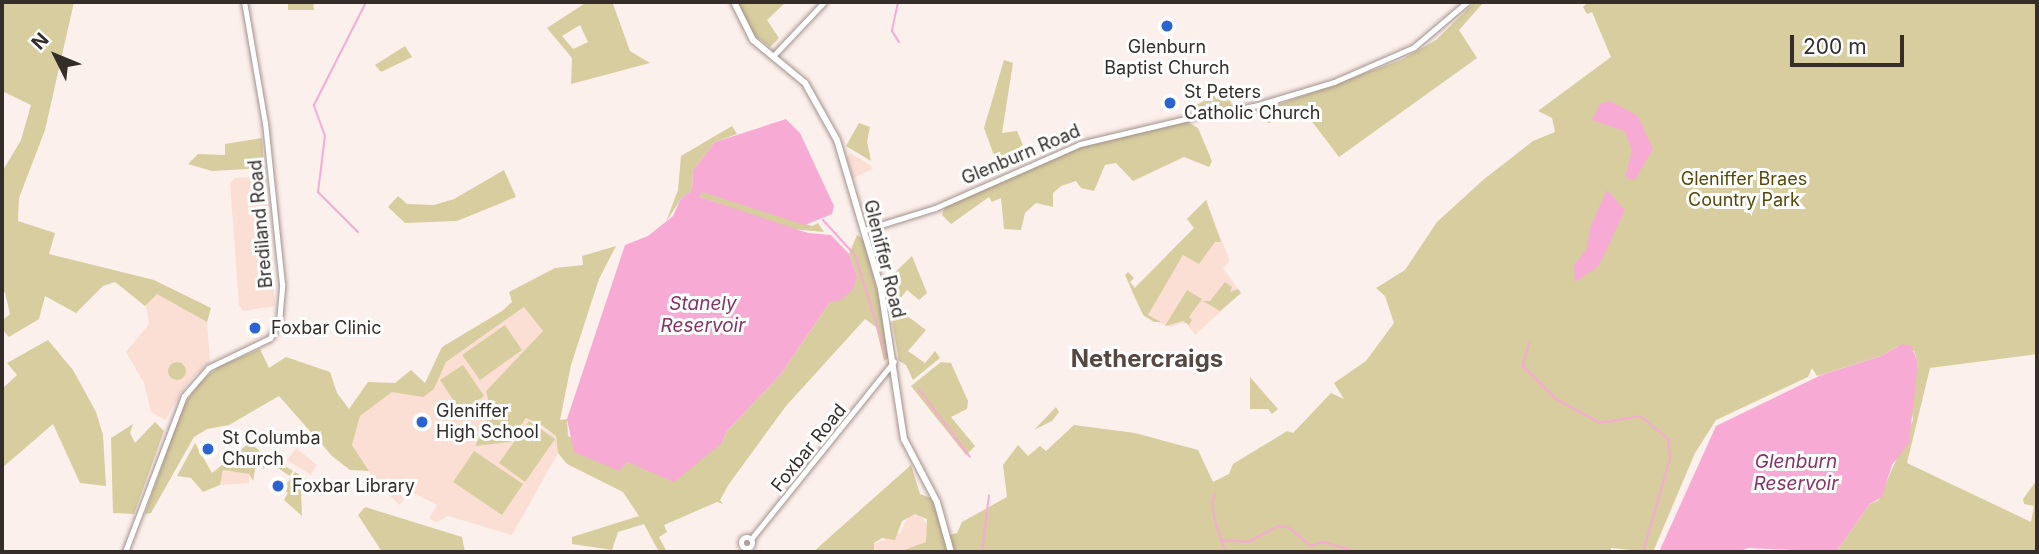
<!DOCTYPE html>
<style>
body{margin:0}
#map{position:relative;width:2039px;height:554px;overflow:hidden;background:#fcf0ec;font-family:Inter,sans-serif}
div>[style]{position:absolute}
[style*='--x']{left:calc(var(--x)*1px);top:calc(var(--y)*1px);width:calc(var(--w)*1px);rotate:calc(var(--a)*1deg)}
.built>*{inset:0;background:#fbdfd5}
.green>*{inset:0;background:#d7cd9e}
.round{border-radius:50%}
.water>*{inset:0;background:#f7abd4}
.stream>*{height:2px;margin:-1px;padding:0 1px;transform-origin:1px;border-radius:1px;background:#f7abd4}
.roads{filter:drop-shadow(0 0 2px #a3918b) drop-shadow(0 0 2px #a3918b)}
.tertiary>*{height:5px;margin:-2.5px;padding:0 2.5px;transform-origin:2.5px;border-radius:2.5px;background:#fff}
.tertiary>.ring{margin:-2.5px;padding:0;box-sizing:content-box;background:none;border:5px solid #fff;border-radius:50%}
.secondary>*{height:6px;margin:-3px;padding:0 3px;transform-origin:3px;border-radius:3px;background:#fff}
.dots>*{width:19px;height:19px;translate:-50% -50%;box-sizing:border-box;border:4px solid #fff;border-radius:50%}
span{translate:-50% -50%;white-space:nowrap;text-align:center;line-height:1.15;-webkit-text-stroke:6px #fff;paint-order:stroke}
.poi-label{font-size:18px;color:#342d2a}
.left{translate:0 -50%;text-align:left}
.street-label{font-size:18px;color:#342d2a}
.park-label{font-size:18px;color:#564909}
.water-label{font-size:19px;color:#873166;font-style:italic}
.district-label{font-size:24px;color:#574741;font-weight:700}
.frame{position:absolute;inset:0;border:4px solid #342d2a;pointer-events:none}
.north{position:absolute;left:21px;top:21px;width:70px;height:70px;-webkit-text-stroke:5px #fff;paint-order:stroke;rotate:313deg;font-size:19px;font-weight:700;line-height:28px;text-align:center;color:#342d2a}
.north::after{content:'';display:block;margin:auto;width:24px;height:32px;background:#342d2a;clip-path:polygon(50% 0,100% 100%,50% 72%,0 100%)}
.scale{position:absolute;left:1790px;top:35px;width:114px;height:32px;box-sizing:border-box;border:4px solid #342d2a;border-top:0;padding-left:9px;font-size:21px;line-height:24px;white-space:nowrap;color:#342d2a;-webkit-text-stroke:5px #fff;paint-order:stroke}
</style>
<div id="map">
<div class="built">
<i style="clip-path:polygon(851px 153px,870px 165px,873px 169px,853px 178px,846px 158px)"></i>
<i style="clip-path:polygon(262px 176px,266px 180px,275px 306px,243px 311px,239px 305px,230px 183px,235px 178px)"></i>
<i style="clip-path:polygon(1206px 200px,1230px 261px,1223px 268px,1241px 293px,1195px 335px,1186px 322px,1170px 327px,1145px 317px,1131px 291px,1194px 228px,1187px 219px)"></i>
<i style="clip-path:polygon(157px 293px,207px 322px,210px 362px,188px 382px,165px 420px,151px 412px,144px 383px,126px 352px,149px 324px,146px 305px)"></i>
<i style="clip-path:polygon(524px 307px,543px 331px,486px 391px,491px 410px,475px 445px,510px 442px,526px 418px,556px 436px,558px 453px,512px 535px,448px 516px,437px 522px,429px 519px,437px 505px,411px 492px,399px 505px,375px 480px,352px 445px,360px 416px,392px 392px,434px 389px,446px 362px)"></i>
<i style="clip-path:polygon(296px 448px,317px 465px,311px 475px,287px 460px)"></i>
<i style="clip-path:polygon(223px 470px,249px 474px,249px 483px,220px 485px)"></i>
<i style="clip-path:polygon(920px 514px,929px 528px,926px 543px,899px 552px,874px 552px,874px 544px,900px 533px,909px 515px)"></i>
</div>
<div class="green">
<i style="clip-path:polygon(2px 2px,74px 2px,45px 130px,19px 198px,18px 221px,55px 233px,49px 254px,154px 280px,211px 308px,207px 322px,157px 294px,145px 306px,115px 282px,103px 286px,76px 313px,45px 296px,39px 319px,9px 337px,2px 329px,2px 321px,10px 314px,5px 292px,2px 294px,2px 172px,21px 140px,31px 105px,2px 91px)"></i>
<i style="clip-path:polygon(288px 2px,313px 2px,314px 10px,288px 10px)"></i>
<i style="clip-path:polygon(evenodd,587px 2px,617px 2px,613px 4px,630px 51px,650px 63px,571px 84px,572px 58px,547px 28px,587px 2px,580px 25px,588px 42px,573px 49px,562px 36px,580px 25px)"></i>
<i style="clip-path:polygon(738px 2px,786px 2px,767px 20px,779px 38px,770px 47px,753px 34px)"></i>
<i style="clip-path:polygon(1475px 2px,1484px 2px,1459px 30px,1477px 58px,1339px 157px,1304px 111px,1269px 123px,1262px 120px,1275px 106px,1401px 60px,1436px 40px)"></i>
<i style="clip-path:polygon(1588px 2px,2037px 2px,2037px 354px,1930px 368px,1907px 463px,2031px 522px,2034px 506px,2024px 504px,2023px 499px,2037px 480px,2037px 552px,1836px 552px,1870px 504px,1879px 500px,1913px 420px,1911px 406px,1918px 362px,1914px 351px,1898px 346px,1881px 356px,1817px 376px,1812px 368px,1808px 377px,1716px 420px,1695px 453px,1653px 552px,1611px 548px,1611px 552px,899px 552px,926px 542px,927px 519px,915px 514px,902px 521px,895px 540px,882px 538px,874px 543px,874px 552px,813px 552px,911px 465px,920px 494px,931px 498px,946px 536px,957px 533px,962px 522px,1007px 497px,1003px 465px,1018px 445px,1028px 456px,1040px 446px,1046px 451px,1074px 425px,1135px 433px,1198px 450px,1213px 482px,1229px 474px,1233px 464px,1287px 431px,1293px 433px,1331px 393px,1344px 399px,1334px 383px,1366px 361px,1394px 323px,1385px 296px,1376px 288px,1405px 270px,1437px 222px,1483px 180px,1533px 141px,1555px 132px,1552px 118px,1538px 111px,1611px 57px,1592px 12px,1587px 14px,1583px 7px)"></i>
<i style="clip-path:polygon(405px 46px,412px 57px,381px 72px,375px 65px)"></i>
<i style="clip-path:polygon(1004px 60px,1013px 63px,1002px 133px,1017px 131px,1023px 145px,996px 161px,984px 128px)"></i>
<i style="clip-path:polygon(1214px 95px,1216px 99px,1229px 95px,1232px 106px,1218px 113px,1195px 106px)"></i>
<i style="clip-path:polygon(1188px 122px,1198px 128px,1212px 161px,1209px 167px,1184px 157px,1133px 181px,1116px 163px,1105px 165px,1094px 191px,1081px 188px,1076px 181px,1061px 186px,1053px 193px,1053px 207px,1036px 203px,1025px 213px,1021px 230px,1004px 229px,1001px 198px,992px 202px,989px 197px,951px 224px,942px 215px,945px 206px,1075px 148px)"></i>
<i style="clip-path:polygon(859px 123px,870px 127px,867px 142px,871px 161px,846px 146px)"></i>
<i style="clip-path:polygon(732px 126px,737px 134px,715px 142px,693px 170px,692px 190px,680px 200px,666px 222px,678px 190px,681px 156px)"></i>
<i style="clip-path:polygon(262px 138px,264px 168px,212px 171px,188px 164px,198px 154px,225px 155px,225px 144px)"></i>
<i style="clip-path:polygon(504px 170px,516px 197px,457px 221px,405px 223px,388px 207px,398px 196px,407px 204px,434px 205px,454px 199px)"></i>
<i style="clip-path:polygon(702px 191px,812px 226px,818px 223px,824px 232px,792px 229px,700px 197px)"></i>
<i style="clip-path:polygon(1206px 200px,1221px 242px,1215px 242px,1199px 264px,1183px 255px,1148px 315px,1161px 322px,1154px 322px,1143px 315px,1125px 275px,1128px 272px,1134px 278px,1130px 282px,1135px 288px,1194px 228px,1187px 219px)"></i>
<i style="clip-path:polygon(857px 235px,864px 240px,883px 313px,889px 358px,884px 361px,876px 327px,865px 319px,786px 406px,729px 484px,720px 500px,723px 504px,717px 502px,664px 525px,667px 532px,659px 537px,667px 552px,659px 552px,644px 524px,618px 532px,612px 550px,572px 544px,572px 537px,639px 516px,623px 492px,567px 464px,558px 453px,556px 436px,541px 425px,526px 418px,510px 442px,475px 446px,491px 410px,486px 391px,543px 331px,524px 307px,446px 362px,434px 389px,423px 397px,392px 392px,360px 416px,352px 445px,369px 471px,350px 470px,332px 456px,279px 396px,229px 425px,207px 429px,194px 437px,151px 513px,145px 514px,182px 408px,200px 382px,220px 366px,260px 349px,269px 368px,286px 357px,330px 372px,337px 393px,349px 409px,368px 382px,395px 383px,411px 370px,425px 383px,442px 347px,502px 311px,512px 302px,509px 292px,555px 268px,583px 265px,582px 256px,616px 246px,599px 279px,571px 365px,560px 420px,567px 419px,568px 436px,627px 462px,722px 443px,727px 431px,781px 374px,830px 302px,857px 276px,849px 254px)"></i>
<i style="clip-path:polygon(912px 256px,927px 293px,919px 300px,907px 290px,894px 306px,926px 330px,908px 351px,925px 363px,935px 351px,940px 358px,913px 380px,906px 365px,899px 361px,885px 282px)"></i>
<i style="clip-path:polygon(1225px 282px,1232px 287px,1230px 292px,1238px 289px,1241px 293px,1220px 311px,1203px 301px,1210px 301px)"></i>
<i style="clip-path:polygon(1187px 290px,1202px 299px,1189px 317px,1192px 320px,1189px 325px,1183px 321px,1165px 326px)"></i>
<i style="clip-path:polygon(505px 325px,522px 350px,480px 380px,462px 355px)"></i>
<i style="clip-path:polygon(48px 340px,73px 370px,96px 412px,103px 435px,106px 486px,80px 483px,53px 424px,2px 468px,2px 389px,17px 375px,7px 363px)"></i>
<i class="round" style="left:168px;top:362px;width:18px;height:18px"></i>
<i style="clip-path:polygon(941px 362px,951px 363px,968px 401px,967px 409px,951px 417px,975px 446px,966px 455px,911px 386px)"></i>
<i style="clip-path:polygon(463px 365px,484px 396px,461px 412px,440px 380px)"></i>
<i style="clip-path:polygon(1250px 377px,1278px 409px,1272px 414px,1268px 409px,1250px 409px)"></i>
<i style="clip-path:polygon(1056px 407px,1059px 412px,1052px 421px,1034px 430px)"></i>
<i style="clip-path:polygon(529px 421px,555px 439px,525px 482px,499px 463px)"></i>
<i style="clip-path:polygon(155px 422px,164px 431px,134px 514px,113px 513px,111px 438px,133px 424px,130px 433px,135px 443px)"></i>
<i style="clip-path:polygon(195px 443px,212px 473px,249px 443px,259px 450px,253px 481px,249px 474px,223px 470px,220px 485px,203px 492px,191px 478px,177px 476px)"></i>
<i style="clip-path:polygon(474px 451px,523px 484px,502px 515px,453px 482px)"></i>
<i style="clip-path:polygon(263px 453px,293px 471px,290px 476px,269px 462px,263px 469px)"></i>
<i style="clip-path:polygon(295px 472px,311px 482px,301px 492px,302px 516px,284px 500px,288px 493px,283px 489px)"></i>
<i style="clip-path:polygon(365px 507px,462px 537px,465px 552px,382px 552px,358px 515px)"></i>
</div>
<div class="water">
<i style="clip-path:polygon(1610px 101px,1638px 116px,1653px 149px,1635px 180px,1625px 178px,1632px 150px,1624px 131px,1592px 120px,1600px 104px)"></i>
<i style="clip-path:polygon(786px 119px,800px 133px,834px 206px,832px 214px,805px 225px,702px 192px,700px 197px,808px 233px,831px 235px,849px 254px,857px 276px,853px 289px,841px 300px,830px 302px,781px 374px,727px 431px,722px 443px,674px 482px,627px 462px,619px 471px,574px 452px,567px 419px,625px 245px,648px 236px,673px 216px,680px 200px,692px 190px,693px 170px,715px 142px)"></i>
<i style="clip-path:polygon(1607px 190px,1625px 210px,1599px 266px,1575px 282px,1574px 265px,1586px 250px,1591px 225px)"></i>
<i style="clip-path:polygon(1902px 344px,1911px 346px,1918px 362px,1909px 443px,1892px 465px,1882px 497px,1870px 504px,1836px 552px,1748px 548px,1738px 552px,1659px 552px,1716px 426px,1821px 375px,1881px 356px)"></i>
</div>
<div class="stream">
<i style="--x:898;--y:2;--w:30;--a:102"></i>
<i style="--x:892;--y:31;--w:13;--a:58"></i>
<i style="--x:823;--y:220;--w:47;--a:47.6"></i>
<i style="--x:855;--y:255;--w:106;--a:72.9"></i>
<i style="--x:358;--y:232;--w:57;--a:-135"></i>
<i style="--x:318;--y:192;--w:56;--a:-82.9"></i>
<i style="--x:325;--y:136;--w:33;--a:-110"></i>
<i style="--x:314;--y:105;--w:115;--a:-63.2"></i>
<i style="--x:1529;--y:343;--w:24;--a:105"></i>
<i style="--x:1523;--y:366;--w:47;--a:45"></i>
<i style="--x:1556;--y:399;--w:50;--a:28.6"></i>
<i style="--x:1600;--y:423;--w:41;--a:-9.9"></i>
<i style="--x:1640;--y:416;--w:36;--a:39"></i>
<i style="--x:1668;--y:439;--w:20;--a:84"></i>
<i style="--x:1670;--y:459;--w:97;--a:106.2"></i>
<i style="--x:918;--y:388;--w:86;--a:53"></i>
<i style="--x:1215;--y:494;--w:10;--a:107"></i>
<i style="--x:1212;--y:504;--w:21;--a:79"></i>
<i style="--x:1216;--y:525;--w:29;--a:70"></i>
<i style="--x:1221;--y:540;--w:27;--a:4"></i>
<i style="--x:1248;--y:542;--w:34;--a:-28"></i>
<i style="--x:1278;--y:526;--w:12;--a:9"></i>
<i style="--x:1290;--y:528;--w:27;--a:42"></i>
<i style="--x:1310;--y:546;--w:14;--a:-17"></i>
<i style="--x:1323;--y:542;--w:36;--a:16"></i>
<i style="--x:982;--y:552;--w:57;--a:-83"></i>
</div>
<div class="roads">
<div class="tertiary">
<i style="--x:773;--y:56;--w:74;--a:-46.6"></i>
<i style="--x:864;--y:230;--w:74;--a:-17.2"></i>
<i style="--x:935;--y:208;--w:158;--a:-23.8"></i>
<i style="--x:1080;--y:144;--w:116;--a:-13.4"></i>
<i style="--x:1193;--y:117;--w:6;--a:-51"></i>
<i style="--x:1197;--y:112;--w:19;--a:6"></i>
<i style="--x:1216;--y:114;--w:43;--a:-12.1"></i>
<i style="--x:1258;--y:105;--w:79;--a:-16.8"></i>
<i style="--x:1334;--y:82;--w:87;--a:-23.6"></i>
<i style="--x:1414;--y:47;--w:70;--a:-40.3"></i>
<i class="ring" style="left:741.5px;top:537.5px;width:6px;height:6px"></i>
<i style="--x:751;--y:539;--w:228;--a:-51.2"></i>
<i style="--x:125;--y:552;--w:167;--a:-69.3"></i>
<i style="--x:184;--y:396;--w:37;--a:-49"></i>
<i style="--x:208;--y:368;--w:69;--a:-25.8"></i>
<i style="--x:270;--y:338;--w:18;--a:-61"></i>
<i style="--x:279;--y:322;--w:38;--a:-85"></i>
<i style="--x:282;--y:284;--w:162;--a:-96"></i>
<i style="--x:265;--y:123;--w:123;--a:-99.8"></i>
</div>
<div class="secondary">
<i style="--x:734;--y:2;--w:42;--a:63.4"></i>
<i style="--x:753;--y:40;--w:67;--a:39.6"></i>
<i style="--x:805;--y:83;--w:65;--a:60.7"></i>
<i style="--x:837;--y:140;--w:155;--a:73.5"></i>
<i style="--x:881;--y:289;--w:152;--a:81.3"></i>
<i style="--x:904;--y:439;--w:71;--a:62.4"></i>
<i style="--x:937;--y:502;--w:52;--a:74.4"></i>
</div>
</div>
<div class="dots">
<i style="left:1167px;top:26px;background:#2b63d1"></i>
<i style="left:1170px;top:103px;background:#2b63d1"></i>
<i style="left:255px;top:328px;background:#2b63d1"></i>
<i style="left:422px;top:422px;background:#2b63d1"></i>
<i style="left:208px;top:449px;background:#2b63d1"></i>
<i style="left:278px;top:486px;background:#2b63d1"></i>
</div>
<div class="poi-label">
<span style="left:1167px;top:58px">Glenburn<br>Baptist Church</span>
<span class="left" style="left:1184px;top:103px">St Peters<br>Catholic Church</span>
<span class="left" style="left:271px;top:328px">Foxbar Clinic</span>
<span class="left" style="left:436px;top:422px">Gleniffer<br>High School</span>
<span class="left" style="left:222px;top:449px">St Columba<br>Church</span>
<span class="left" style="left:292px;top:486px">Foxbar Library</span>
</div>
<div class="street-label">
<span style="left:1021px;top:155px;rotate:-23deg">Glenburn Road</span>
<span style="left:261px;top:224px;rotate:-95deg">Brediland Road</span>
<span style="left:884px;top:259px;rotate:76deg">Gleniffer Road</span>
<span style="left:809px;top:448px;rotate:-51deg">Foxbar Road</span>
</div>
<div class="park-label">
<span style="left:1744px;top:190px">Gleniffer Braes<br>Country Park</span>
</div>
<div class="water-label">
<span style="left:703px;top:315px">Stanely<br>Reservoir</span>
<span style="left:1796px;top:473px">Glenburn<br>Reservoir</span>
</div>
<div class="district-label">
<span style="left:1147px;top:359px">Nethercraigs</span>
</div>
<div class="frame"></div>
<div class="north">N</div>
<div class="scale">200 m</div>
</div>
